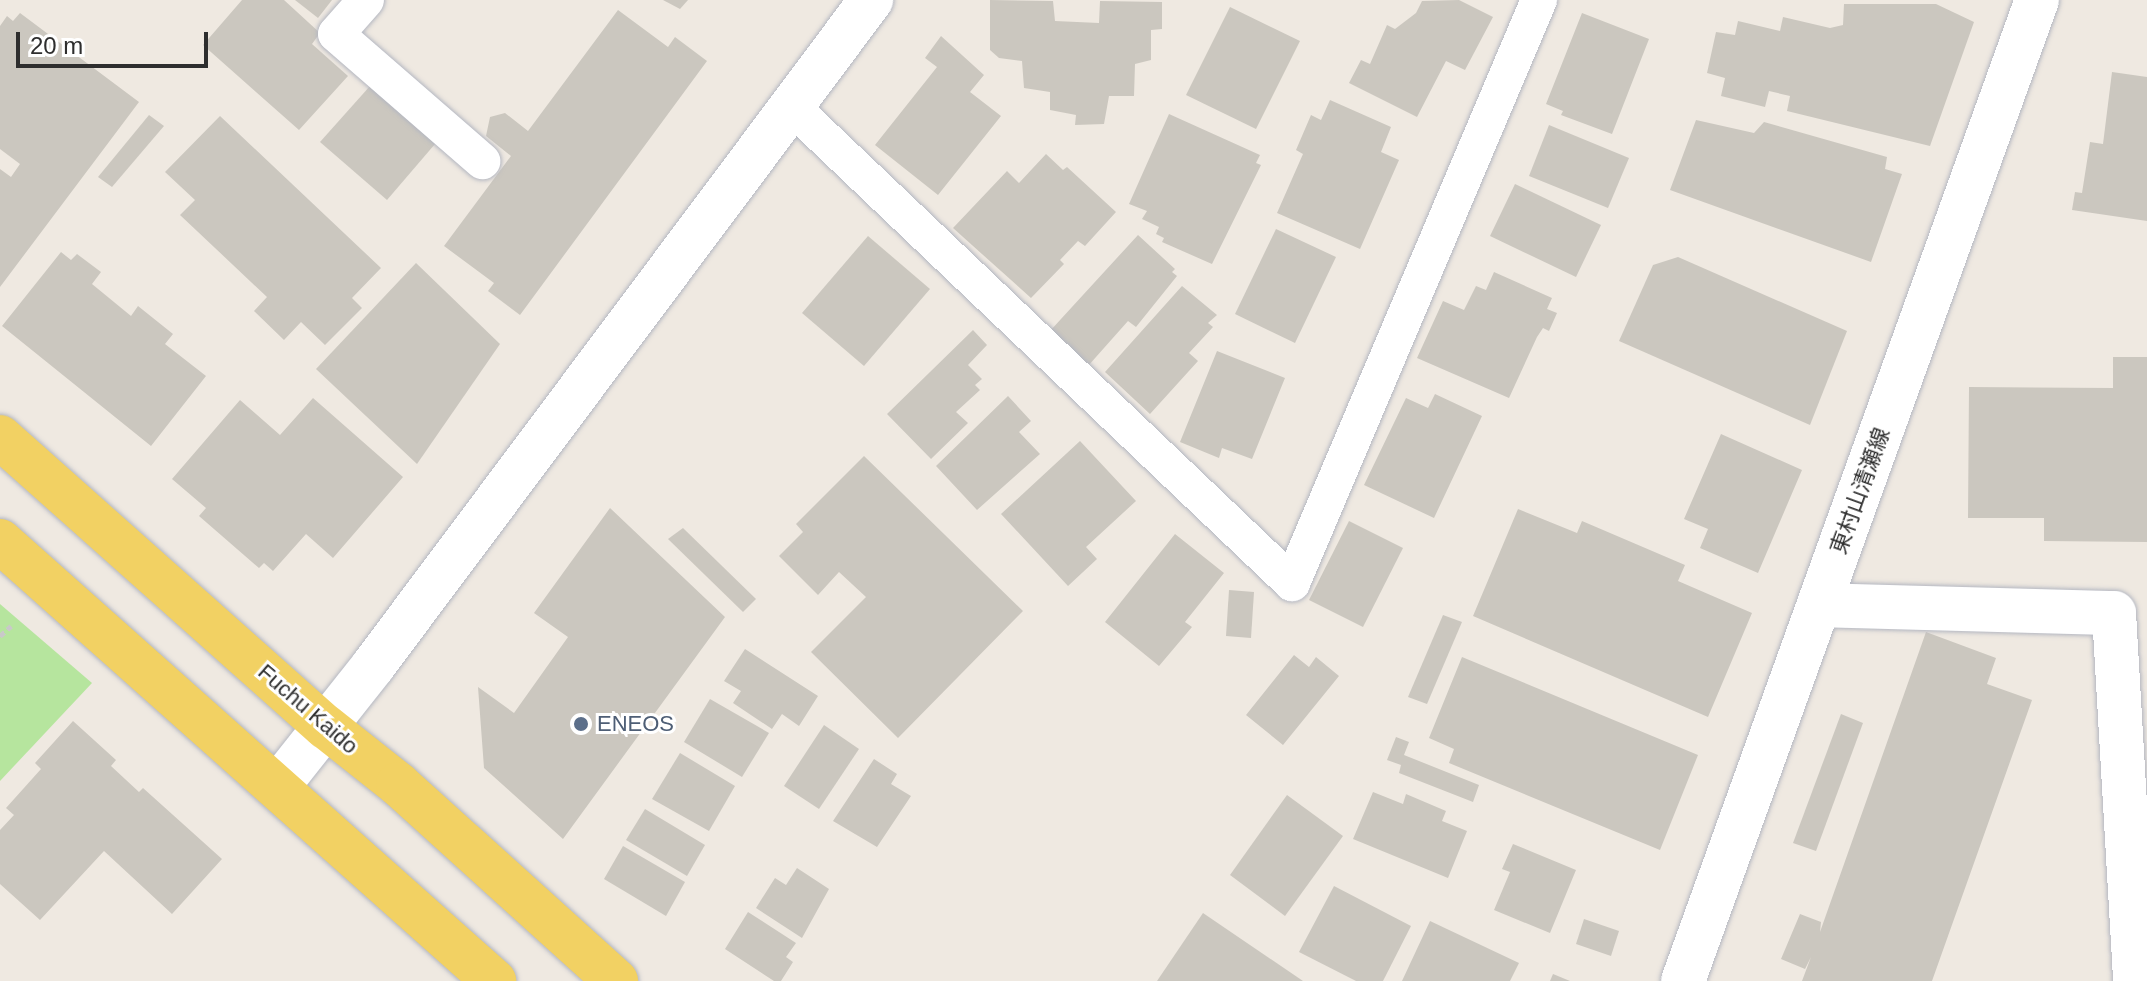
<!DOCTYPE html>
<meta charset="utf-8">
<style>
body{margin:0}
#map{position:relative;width:2147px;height:981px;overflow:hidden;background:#efe9e1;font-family:Arial,"Noto Sans JP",sans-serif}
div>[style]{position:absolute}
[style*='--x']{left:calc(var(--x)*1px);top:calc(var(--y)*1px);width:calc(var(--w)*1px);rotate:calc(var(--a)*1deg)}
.green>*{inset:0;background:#b6e59e}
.building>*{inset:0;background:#cbc7bf}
.path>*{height:5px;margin-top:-2.5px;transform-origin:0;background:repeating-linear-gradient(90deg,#c9c9c9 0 6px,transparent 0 10px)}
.roads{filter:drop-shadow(0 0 2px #b4b7c1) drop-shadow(0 0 2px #b4b7c1)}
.lane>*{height:36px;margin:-18px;padding:0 18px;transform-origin:18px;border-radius:18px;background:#fff}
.street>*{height:44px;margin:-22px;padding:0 22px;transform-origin:22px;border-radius:22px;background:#fff}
.secondary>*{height:44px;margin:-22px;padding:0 22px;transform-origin:22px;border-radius:22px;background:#fff}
.primary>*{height:44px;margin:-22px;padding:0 22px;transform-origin:22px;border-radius:22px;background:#f2d163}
.dots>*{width:22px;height:22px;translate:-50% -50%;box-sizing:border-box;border:4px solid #fff;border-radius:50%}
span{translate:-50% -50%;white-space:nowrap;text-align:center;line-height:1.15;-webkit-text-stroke:6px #fff;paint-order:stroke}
.street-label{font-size:22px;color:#2e2e2e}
.service-label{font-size:22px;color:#4e5e75}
.left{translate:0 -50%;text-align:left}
.scale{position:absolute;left:16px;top:32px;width:192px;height:36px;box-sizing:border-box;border:4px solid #2e2e2e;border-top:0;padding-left:10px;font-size:24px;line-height:28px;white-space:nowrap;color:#2e2e2e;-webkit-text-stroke:6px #fff;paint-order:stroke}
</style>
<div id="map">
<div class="green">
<i style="clip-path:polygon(0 604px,92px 683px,0 781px)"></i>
</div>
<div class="building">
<i style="clip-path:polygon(242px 0,284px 0,320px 33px,312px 44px,348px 76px,299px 130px,203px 45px)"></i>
<i style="clip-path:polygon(295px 0,332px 0,318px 18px)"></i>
<i style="clip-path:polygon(663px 0,688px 0,680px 9px)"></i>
<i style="clip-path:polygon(990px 0,1053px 1px,1055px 21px,1099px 23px,1100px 1px,1162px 2px,1162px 29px,1151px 30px,1151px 60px,1135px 64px,1134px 96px,1109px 96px,1104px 124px,1075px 125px,1076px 115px,1050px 110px,1050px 92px,1024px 88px,1022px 61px,999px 58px,990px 50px)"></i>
<i style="clip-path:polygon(1459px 0,1493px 17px,1465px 70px,1446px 61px,1417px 117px,1349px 83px,1361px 60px,1370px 64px,1387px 25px,1395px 29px,1416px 13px,1422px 1px)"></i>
<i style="clip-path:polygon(1844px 4px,1936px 4px,1974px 22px,1930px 146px,1787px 111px,1790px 96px,1769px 91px,1765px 107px,1721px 96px,1725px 78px,1707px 73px,1716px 32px,1735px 35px,1738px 21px,1780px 31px,1783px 17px,1830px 28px,1843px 25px)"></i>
<i style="clip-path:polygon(1230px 7px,1300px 41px,1256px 129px,1186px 95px)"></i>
<i style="clip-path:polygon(618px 10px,668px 47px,675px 37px,707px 61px,520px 315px,488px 291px,494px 283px,444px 246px,511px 156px,486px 136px,490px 117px,505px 113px,528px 131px)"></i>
<i style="clip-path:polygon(20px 13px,139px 102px,0 287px,0 169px,11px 177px,20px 164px,0 149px,0 26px,7px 16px,13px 21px)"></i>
<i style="clip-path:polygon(1582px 13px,1649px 39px,1612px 134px,1561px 115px,1563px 111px,1546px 104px)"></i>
<i style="clip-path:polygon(941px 36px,984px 75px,970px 92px,1001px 116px,938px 195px,875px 145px,937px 67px,925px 58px)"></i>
<i style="clip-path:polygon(2112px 72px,2147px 77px,2147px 221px,2072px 210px,2075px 192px,2082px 193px,2090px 142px,2103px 144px)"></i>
<i style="clip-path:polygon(370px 86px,435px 144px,387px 200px,320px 142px)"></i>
<i style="clip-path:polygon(1330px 100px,1391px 127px,1381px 152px,1399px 160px,1360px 249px,1277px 213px,1303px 154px,1296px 150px,1311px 115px,1321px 120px)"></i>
<i style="clip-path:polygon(1169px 114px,1260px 155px,1256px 163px,1261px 165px,1212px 264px,1162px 242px,1164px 238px,1156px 234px,1159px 227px,1142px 219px,1147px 211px,1129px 204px)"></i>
<i style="clip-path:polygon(149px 115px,164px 126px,112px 187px,98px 177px)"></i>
<i style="clip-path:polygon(220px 116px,381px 268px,352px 298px,362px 308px,325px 345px,301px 322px,284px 340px,254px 311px,267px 297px,180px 215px,195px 200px,165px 172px)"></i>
<i style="clip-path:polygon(1696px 120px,1754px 133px,1764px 122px,1887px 157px,1885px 169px,1902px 174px,1871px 262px,1670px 190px)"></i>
<i style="clip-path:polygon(1549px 125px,1629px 158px,1608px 208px,1529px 176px)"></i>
<i style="clip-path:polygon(1046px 154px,1063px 170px,1067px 167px,1116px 212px,1085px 246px,1078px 241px,1060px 260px,1064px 264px,1031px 298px,953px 228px,1007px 171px,1019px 183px)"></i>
<i style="clip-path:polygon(1515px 184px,1601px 225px,1576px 277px,1490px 236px)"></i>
<i style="clip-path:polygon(1276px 229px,1336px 257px,1295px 343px,1235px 314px)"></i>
<i style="clip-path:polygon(1138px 235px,1175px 269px,1172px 272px,1177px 276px,1136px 327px,1128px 321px,1088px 366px,1050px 331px)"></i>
<i style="clip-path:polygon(868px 236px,930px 289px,864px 366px,802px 313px)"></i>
<i style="clip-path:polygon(61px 252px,71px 260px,77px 254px,101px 272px,92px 284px,131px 316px,138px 306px,173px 334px,165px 344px,206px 376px,151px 446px,2px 326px)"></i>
<i style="clip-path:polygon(1678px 257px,1847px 331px,1810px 425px,1619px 341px,1653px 265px)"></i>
<i style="clip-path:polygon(416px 263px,500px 344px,417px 464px,316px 369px)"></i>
<i style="clip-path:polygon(1494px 272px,1552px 298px,1547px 309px,1557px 313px,1549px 331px,1543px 328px,1537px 337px,1509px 398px,1417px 358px,1443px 301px,1464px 310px,1476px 286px,1486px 290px)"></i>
<i style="clip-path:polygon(1182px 286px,1217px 315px,1208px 323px,1213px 327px,1189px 353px,1198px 361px,1150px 414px,1105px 372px)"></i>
<i style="clip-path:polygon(973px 330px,987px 345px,968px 365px,982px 379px,975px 385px,980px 390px,956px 412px,968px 423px,931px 459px,887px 414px)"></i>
<i style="clip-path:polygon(1217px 351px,1285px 378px,1252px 459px,1222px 448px,1219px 458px,1180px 442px)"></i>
<i style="clip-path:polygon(2113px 357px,2147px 357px,2147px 542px,2044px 541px,2044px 518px,1968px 518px,1969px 387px,2113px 388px)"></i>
<i style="clip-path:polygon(1435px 394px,1482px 416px,1434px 518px,1364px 485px,1406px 398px,1428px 408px)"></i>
<i style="clip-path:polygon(1008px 396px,1031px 421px,1019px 432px,1040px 454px,977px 510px,936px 466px)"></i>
<i style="clip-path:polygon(313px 398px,403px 477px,333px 558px,306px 534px,273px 571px,264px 563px,259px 568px,199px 516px,206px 508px,172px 479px,240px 400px,280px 435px)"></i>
<i style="clip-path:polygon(1721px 434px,1802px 470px,1758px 573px,1700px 548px,1708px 529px,1684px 519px)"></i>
<i style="clip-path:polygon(1080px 441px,1136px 501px,1086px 547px,1097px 559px,1068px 586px,1001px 514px)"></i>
<i style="clip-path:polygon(864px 456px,1023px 611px,898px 738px,811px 652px,866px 597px,839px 572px,818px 595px,779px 556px,803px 532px,796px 524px)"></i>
<i style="clip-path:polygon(610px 508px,725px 617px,563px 839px,484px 768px,478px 687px,514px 713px,568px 637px,534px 613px)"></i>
<i style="clip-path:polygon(1518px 509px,1577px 533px,1582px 521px,1685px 565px,1678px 581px,1752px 613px,1708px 717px,1473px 616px)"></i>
<i style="clip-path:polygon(1349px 521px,1403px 548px,1363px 627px,1309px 600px)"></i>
<i style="clip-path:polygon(683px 528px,756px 599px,743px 612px,668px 539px)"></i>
<i style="clip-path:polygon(1175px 534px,1224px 573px,1185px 622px,1192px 627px,1159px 666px,1105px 622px)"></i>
<i style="clip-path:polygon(1229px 590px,1254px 592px,1251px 638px,1226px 636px)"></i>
<i style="clip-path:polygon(1443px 615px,1462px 622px,1427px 704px,1408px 697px)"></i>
<i style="clip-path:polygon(1926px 632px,1996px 658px,1987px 684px,2032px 700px,1932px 981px,1802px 981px,1811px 957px,1805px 969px,1781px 959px,1800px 914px,1821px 922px,1820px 932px)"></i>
<i style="clip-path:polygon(745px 649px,818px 696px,799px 726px,782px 714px,772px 729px,733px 703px,741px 691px,724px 681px)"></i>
<i style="clip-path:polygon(1294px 655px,1309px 667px,1316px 657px,1339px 676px,1283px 745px,1246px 715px)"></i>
<i style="clip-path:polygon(1462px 657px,1698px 755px,1660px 850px,1449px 763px,1454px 749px,1429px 738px)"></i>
<i style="clip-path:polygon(710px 699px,769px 733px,742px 777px,684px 742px)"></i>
<i style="clip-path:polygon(1841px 714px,1863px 723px,1816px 851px,1793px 843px)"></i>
<i style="clip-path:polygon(73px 721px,116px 760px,111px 766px,139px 792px,143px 788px,222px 859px,172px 914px,104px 851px,40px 920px,0 884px,0 830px,14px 815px,6px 808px,41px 769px,35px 763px)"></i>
<i style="clip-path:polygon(824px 725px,859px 749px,819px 809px,784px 786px)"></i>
<i style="clip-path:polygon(1396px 737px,1409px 742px,1404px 755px,1479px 785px,1473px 802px,1399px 773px,1401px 765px,1387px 760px)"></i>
<i style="clip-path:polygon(680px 753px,735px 786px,709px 831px,652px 799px)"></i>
<i style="clip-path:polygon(874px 759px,897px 774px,891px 784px,911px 796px,877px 847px,833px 821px)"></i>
<i style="clip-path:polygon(1373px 792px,1403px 804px,1406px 794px,1446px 811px,1442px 821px,1467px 831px,1448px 878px,1353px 839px)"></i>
<i style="clip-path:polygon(1287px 795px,1343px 836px,1285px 916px,1230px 875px)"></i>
<i style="clip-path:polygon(645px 809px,705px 845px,687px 876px,626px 840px)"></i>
<i style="clip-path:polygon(1513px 844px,1576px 870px,1550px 933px,1494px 910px,1510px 872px,1502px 869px)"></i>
<i style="clip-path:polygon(623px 846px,685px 882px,666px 916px,604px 879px)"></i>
<i style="clip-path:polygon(797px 868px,829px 889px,802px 938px,756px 908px,775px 878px,786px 885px)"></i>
<i style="clip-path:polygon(1334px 886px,1411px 926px,1383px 981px,1356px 981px,1299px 952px)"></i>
<i style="clip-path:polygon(748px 912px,796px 943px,786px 957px,793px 962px,781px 981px,774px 981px,725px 949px)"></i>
<i style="clip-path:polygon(1203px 913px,1303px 981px,1157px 981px)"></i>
<i style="clip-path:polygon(1584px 919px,1619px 931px,1611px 956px,1576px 944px)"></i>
<i style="clip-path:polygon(1430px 921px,1519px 963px,1510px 981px,1402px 981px)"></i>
<i style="clip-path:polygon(1553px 974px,1570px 981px,1550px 981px)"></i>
</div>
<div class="path">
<i style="--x:0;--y:636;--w:15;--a:-42"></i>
</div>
<div class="roads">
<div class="lane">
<i style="--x:366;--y:0;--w:45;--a:131.4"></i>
<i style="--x:336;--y:34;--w:194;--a:41"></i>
<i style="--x:793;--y:108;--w:689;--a:43.59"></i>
<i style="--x:1292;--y:583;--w:633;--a:-67.04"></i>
</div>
<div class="street">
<i style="--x:1819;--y:605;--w:295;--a:1.6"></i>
<i style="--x:2114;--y:613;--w:369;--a:86.7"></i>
</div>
<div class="secondary">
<i style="--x:278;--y:786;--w:153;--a:-51.6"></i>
<i style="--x:373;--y:666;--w:832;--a:-53.21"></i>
<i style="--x:1683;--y:981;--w:1043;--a:-70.16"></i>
</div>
<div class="primary">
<i style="--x:0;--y:437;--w:436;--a:41.7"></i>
<i style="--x:326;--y:727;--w:92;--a:38.4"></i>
<i style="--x:398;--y:784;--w:294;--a:42.1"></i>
<i style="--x:0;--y:541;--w:662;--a:41.69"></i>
</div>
</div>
<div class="dots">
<i style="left:581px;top:724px;background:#5c6f8a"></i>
</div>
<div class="street-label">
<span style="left:1860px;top:491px;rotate:-70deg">東村山清瀬線</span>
<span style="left:308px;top:709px;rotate:41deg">Fuchu Kaido</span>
</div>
<div class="service-label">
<span class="left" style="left:597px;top:724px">ENEOS</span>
</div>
<div class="scale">20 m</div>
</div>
